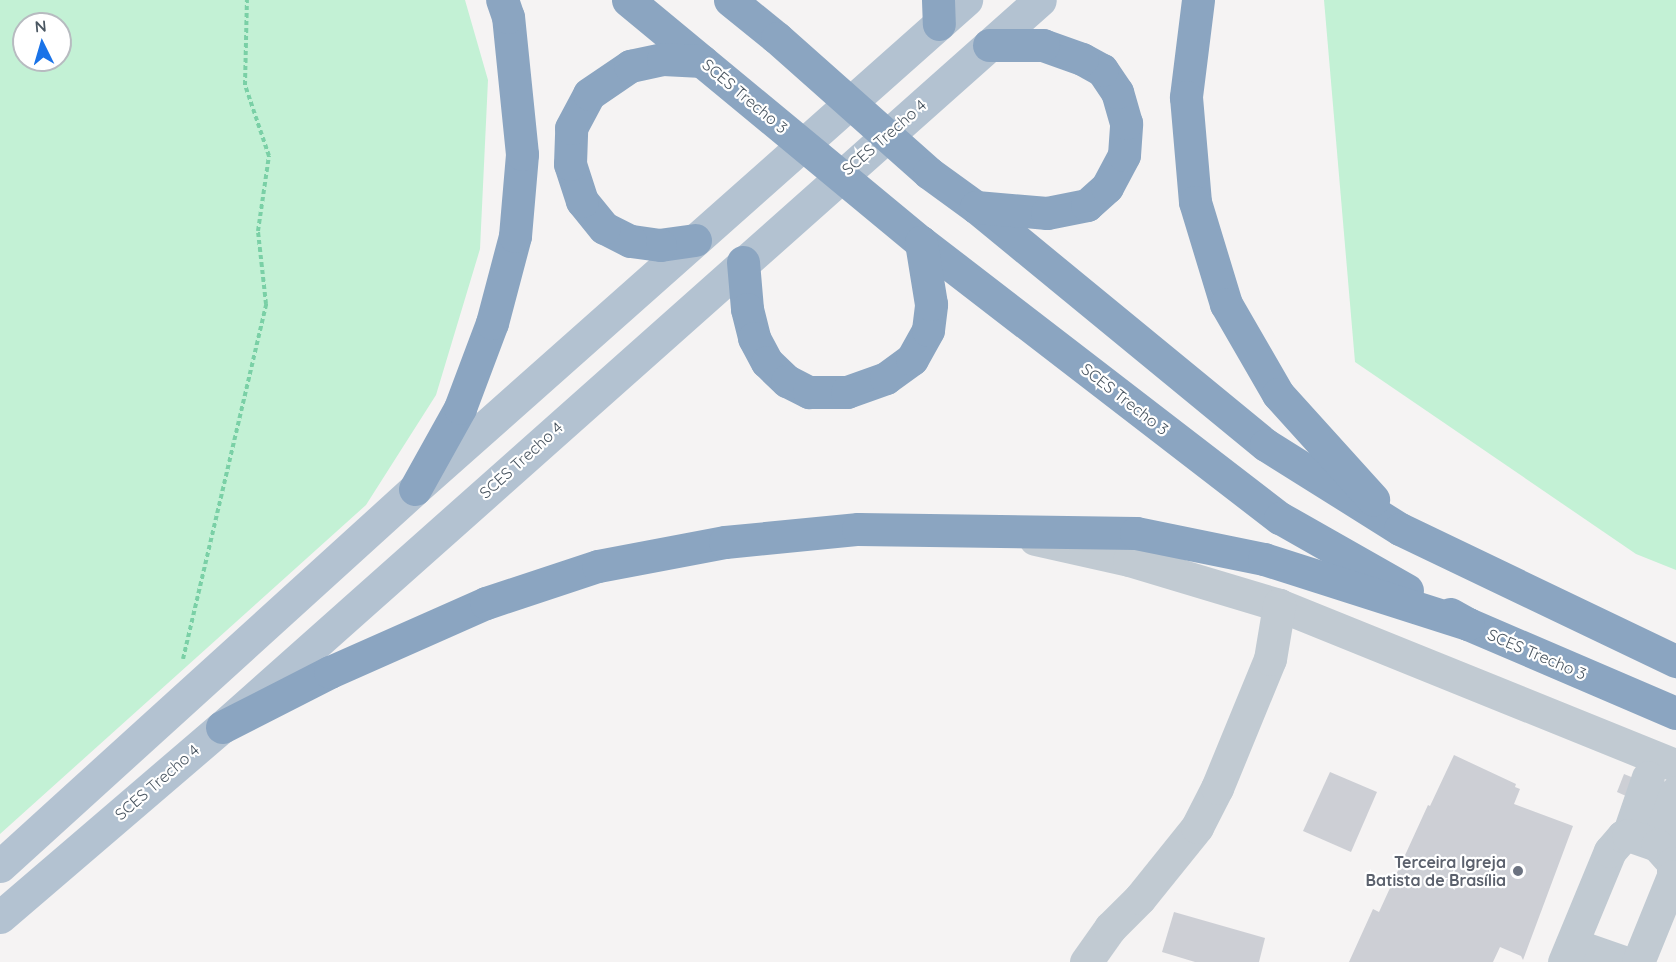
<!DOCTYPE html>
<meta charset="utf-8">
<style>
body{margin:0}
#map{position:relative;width:1676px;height:962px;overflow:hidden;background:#f5f3f3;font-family:Quicksand,sans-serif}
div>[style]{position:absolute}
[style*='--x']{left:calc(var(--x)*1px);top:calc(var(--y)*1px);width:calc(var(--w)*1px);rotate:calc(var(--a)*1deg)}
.green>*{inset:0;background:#c3f1d5}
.building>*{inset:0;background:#cdcfd5}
.path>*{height:4px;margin-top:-2px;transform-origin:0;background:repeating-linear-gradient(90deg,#7ad0a6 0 4.5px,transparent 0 7.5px)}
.minor>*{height:33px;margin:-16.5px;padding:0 16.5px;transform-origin:16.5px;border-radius:16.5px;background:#c1cad2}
.major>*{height:33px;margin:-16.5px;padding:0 16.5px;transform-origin:16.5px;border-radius:16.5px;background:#b3c2d1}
.highway>*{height:33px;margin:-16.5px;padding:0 16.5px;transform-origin:16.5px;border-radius:16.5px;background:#8ba5c1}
.dots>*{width:16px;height:16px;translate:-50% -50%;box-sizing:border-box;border:3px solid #fff;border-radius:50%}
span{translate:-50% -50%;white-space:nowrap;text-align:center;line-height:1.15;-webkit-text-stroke:4.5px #fff;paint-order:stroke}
.street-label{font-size:16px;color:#4a5661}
.worship-label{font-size:16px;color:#5b616d;font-weight:700}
.right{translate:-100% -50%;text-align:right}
.north{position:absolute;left:12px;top:12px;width:60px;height:60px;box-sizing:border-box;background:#fff;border:2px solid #b7bbc0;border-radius:50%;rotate:355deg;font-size:16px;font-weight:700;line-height:24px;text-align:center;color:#4a5661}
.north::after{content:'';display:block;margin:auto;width:21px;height:27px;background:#1a73e8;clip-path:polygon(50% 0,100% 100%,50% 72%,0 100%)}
</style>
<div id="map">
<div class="green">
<i style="clip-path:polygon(evenodd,0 0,465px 0,488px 80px,480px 249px,436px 395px,366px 505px,0 834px,0 0,24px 24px,60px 24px,60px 60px,24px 60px,24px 24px)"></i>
<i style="clip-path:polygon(1324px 0,1676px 0,1676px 570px,1636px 554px,1355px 362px)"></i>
</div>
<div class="building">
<i style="clip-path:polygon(1454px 755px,1516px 784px,1515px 787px,1520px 789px,1514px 804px,1573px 826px,1523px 960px,1521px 956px,1500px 947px,1493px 962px,1349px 962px,1373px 909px,1379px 912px,1428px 805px,1430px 806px)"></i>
<i style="clip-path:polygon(1330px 772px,1377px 792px,1351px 852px,1303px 831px)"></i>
<i style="clip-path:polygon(1624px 774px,1641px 781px,1635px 800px,1617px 792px)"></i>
<i style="clip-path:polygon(1174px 912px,1265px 938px,1259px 962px,1195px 962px,1162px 952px)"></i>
</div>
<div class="path">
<i style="--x:183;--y:659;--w:365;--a:-76.8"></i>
<i style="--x:266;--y:304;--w:73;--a:-96.3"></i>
<i style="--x:258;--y:231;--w:76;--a:-81.7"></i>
<i style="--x:269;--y:156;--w:75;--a:-108.7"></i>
<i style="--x:245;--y:85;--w:85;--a:-88.7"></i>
</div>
<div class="minor">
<i style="--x:1035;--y:539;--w:96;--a:12.6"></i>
<i style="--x:1129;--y:560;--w:157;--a:16.7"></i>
<i style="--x:1279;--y:605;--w:428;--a:22"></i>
<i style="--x:1628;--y:835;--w:61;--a:-71"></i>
<i style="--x:1657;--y:845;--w:56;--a:-70.3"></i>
<i style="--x:1572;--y:944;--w:54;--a:19.4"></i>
<i style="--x:1086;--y:962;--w:42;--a:-54.8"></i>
<i style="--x:1110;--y:928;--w:42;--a:-45"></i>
<i style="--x:1140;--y:898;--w:91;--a:-51.2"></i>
<i style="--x:1197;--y:827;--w:44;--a:-62.9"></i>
<i style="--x:1217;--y:788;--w:139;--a:-67.7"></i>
<i style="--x:1270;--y:659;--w:55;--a:-80.5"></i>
<i style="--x:1564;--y:962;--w:120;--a:-67.5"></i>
<i style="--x:1610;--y:851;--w:20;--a:-49"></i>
<i style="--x:1623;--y:836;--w:5;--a:-11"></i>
<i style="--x:1628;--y:835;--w:31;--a:19"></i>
<i style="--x:1657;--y:845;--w:24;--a:48"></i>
<i style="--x:1673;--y:863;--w:13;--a:90"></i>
<i style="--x:1673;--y:876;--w:93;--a:112.1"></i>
</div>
<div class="major">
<i style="--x:0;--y:866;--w:561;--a:-42.25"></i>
<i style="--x:415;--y:489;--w:737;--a:-41.59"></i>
<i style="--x:0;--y:917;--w:292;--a:-40.6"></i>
<i style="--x:222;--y:727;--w:1094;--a:-41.63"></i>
</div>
<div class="highway">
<i style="--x:628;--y:0;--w:380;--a:39.6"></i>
<i style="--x:921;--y:242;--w:453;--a:37.6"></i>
<i style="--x:1280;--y:518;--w:146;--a:29.6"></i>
<i style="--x:730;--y:0;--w:60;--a:39"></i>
<i style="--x:777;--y:38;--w:203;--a:41.6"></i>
<i style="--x:929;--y:173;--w:58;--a:35.9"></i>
<i style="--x:976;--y:207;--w:375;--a:39.4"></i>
<i style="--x:1266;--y:445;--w:158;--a:32.1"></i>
<i style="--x:1400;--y:529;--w:306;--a:25.6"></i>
<i style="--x:938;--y:0;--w:24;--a:88"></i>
<i style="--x:1198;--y:0;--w:98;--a:97.1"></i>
<i style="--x:1186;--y:97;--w:105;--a:85.1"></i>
<i style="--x:1195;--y:202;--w:107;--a:73.1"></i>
<i style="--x:1226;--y:304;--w:104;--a:60"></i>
<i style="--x:1278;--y:394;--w:142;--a:47.9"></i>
<i style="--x:976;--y:207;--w:71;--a:4.8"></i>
<i style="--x:1047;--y:213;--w:41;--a:-11.3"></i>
<i style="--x:1087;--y:205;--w:27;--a:-42"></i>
<i style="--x:1107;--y:187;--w:36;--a:-62"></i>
<i style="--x:1124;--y:155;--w:32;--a:-86"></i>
<i style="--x:1126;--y:123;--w:32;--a:-106"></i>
<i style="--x:1117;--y:92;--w:27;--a:-124"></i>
<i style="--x:1102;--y:70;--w:23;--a:-151"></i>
<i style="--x:1082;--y:59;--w:41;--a:-160.3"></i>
<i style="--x:1043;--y:45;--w:54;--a:180"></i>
<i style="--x:695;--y:240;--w:35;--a:172"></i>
<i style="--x:660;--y:245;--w:30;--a:-172"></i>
<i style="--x:630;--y:241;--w:29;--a:-153"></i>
<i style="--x:604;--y:228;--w:35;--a:-129"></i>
<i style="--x:582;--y:201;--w:39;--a:-108"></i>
<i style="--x:570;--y:164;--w:36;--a:-88"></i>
<i style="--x:571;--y:128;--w:38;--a:-62"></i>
<i style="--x:589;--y:94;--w:50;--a:-34.3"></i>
<i style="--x:630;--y:66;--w:34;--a:-12"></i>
<i style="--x:663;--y:59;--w:39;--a:3"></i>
<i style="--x:743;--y:262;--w:47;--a:85.1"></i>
<i style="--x:747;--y:309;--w:30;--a:76"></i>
<i style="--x:754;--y:338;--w:27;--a:62"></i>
<i style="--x:767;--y:362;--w:28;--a:44"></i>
<i style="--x:787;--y:381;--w:25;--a:27"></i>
<i style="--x:809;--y:392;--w:38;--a:0"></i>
<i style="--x:847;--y:392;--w:41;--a:-19.7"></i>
<i style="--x:886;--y:378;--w:32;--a:-36"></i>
<i style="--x:912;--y:359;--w:33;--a:-61"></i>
<i style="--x:928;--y:330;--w:26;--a:-83"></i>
<i style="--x:931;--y:304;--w:63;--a:-99.2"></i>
<i style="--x:415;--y:489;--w:93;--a:-60.9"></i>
<i style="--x:460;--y:408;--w:91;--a:-69.4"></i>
<i style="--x:492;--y:323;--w:90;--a:-75.2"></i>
<i style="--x:515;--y:236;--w:82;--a:-85.1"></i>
<i style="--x:522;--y:154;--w:138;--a:-95.8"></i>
<i style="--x:508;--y:17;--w:18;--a:-109"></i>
<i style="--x:1450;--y:614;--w:21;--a:29"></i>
<i style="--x:1468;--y:624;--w:226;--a:23.2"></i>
<i style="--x:222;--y:727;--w:121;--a:-27"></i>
<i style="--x:330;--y:672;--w:171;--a:-23.9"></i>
<i style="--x:486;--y:603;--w:118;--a:-18.3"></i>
<i style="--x:598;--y:566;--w:129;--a:-10.7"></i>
<i style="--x:725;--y:542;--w:134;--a:-5.6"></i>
<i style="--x:858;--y:529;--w:278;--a:0.8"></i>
<i style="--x:1136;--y:533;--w:131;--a:11.5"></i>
<i style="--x:1264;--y:559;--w:214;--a:17.7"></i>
</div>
<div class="dots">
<i style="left:1518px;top:871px;background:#6b7280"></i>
</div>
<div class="street-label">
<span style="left:745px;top:96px;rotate:40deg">SCES Trecho 3</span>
<span style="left:884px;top:137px;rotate:-41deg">SCES Trecho 4</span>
<span style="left:1125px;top:399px;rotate:38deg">SCES Trecho 3</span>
<span style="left:521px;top:460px;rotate:-42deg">SCES Trecho 4</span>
<span style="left:1537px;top:654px;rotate:23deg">SCES Trecho 3</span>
<span style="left:157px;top:782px;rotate:-41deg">SCES Trecho 4</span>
</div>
<div class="worship-label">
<span class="right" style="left:1506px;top:871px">Terceira Igreja<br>Batista de Brasília</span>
</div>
<div class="north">N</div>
</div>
